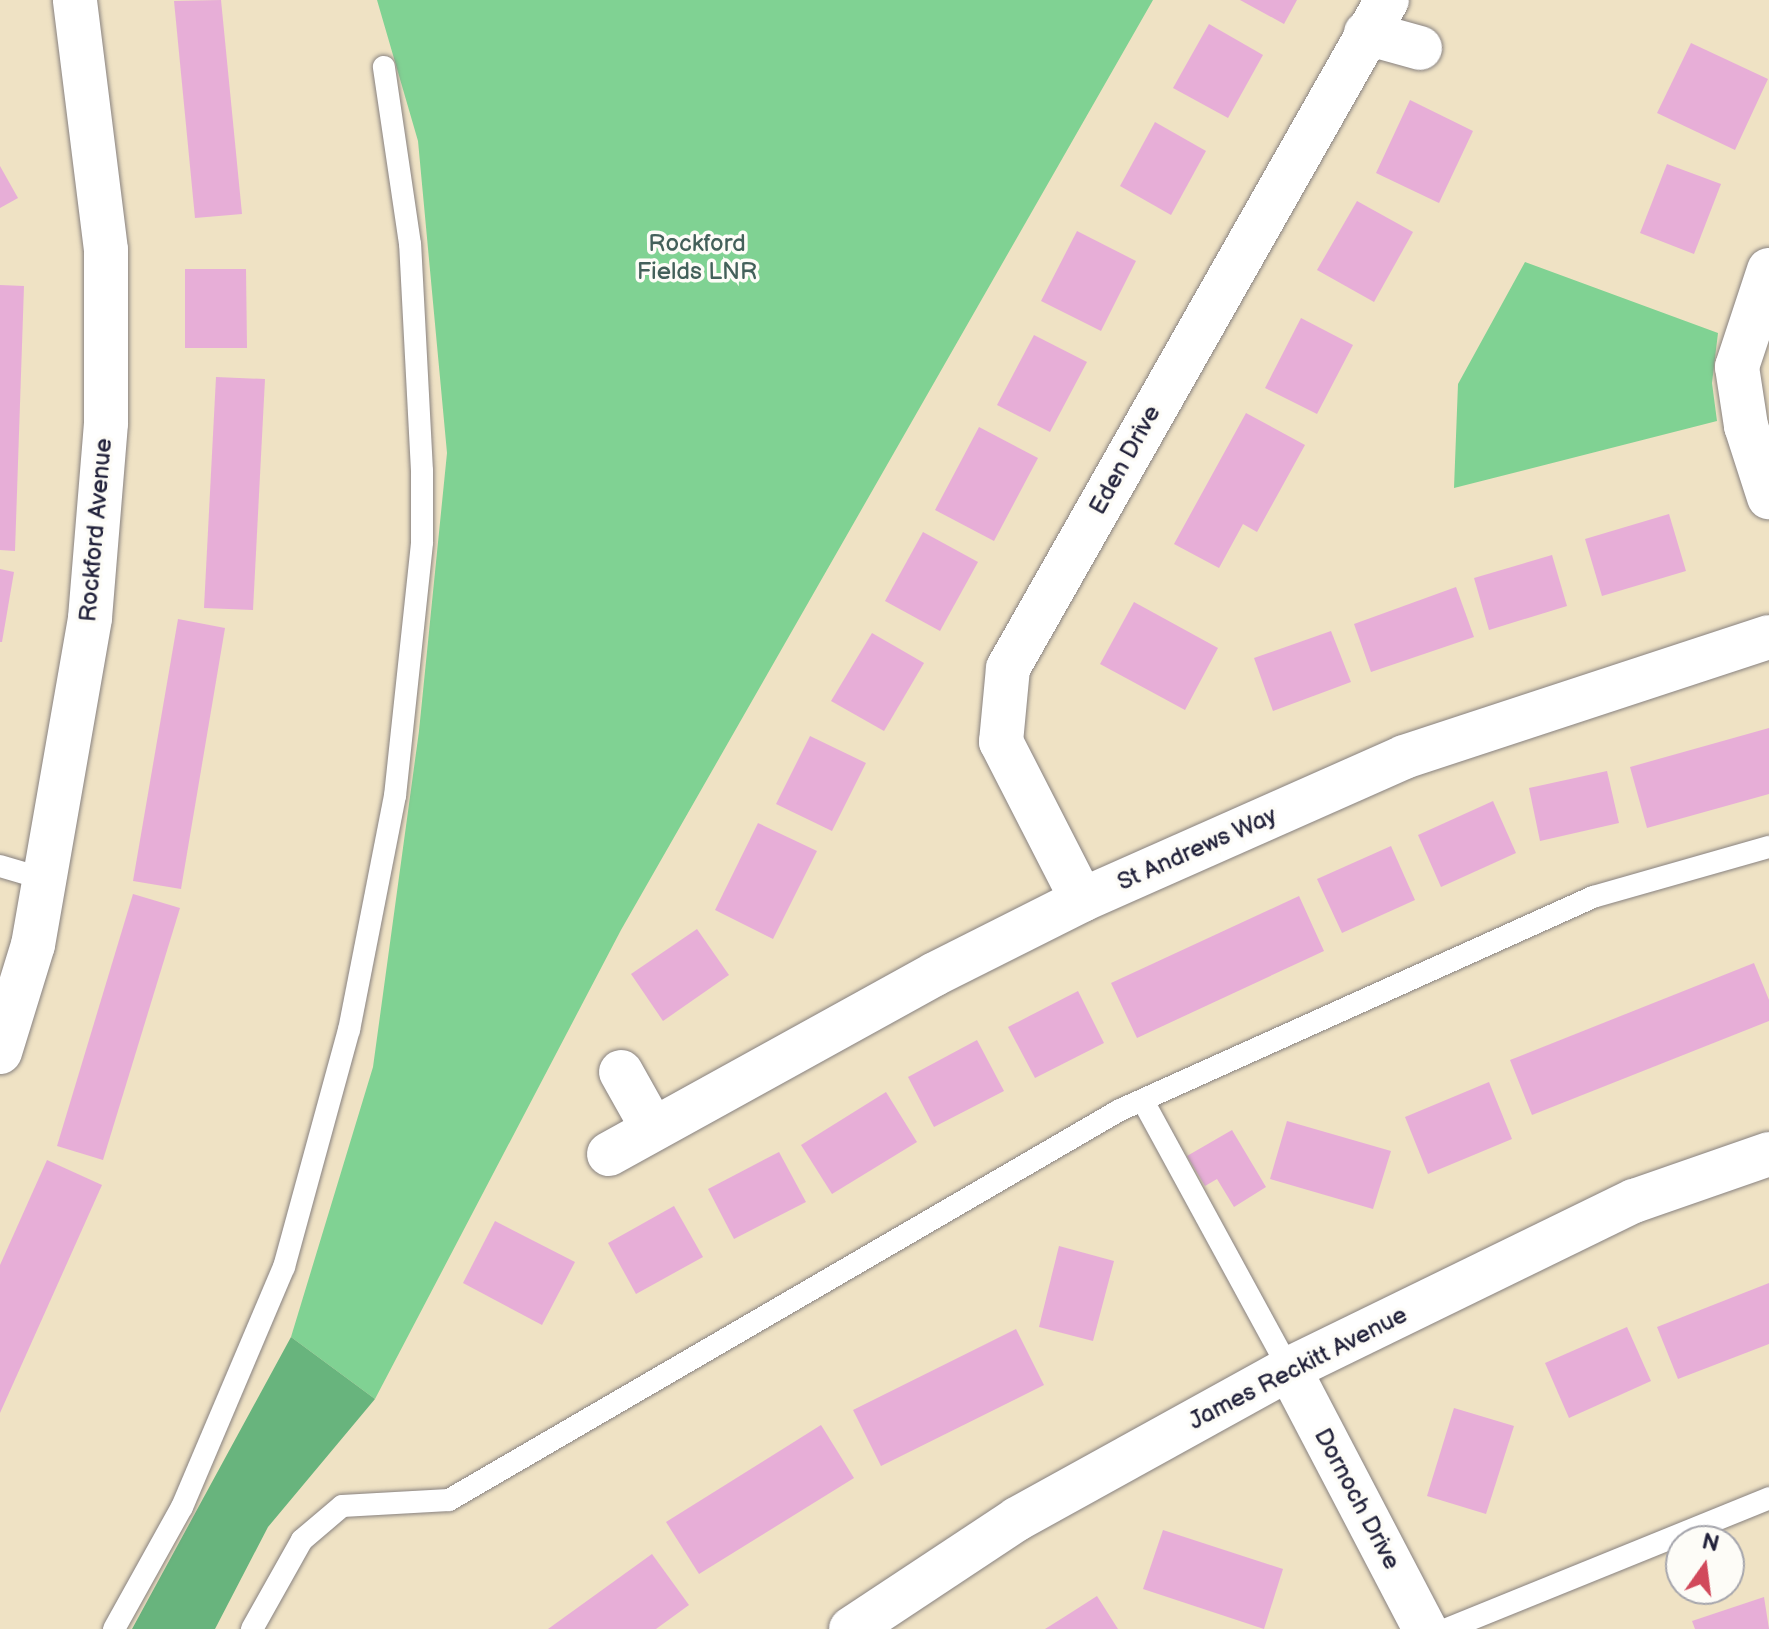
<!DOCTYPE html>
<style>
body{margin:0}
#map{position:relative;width:1769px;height:1629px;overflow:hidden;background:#efe2c4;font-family:"Balsamiq Sans",sans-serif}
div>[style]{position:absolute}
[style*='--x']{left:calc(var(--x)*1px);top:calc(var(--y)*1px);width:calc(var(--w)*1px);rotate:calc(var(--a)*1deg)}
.green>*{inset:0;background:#80d293}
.forest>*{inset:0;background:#68b47d}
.building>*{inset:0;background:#e7aed7}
.roads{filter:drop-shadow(0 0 2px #888280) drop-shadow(0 0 2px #888280)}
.service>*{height:22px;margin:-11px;padding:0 11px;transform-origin:11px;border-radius:11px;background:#fff}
.minor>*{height:44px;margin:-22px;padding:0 22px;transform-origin:22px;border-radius:22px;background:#fff}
span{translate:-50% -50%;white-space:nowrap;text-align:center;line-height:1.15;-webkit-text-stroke:7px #fdfcf7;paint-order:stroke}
.park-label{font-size:24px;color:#43605a}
.street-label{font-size:24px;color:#22223b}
.north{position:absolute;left:1665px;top:1525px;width:80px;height:80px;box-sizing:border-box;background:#fdfcf7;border:2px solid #a5a5ac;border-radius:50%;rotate:14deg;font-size:22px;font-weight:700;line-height:32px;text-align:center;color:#22223b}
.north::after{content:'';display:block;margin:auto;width:28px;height:36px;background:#d1495b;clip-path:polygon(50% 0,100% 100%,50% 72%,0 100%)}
</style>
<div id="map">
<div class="green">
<i style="clip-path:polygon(377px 0,1153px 0,621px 930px,375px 1399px,291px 1337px,373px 1067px,419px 731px,447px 453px,418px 141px)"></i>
<i style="clip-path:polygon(1525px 262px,1718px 333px,1712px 383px,1717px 421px,1454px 488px,1458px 384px)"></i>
</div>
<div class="forest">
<i style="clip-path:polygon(291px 1337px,375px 1399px,268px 1527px,215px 1629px,132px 1629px)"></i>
</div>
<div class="building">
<i style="clip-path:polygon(221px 0,242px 214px,195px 218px,174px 1px)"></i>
<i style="clip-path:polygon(1240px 0,1297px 0,1284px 24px)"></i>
<i style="clip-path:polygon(1209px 24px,1263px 55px,1228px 118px,1173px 88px)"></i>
<i style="clip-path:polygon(1691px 43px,1768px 79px,1735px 150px,1657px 113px)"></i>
<i style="clip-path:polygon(1410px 100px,1473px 131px,1439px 203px,1376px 173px)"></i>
<i style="clip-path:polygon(1155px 122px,1206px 151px,1171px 215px,1120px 186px)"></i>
<i style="clip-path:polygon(1667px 164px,1721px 184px,1694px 254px,1640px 233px)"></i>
<i style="clip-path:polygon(0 166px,18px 198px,0 208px)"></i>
<i style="clip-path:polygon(1357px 201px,1413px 232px,1374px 302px,1317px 270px)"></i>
<i style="clip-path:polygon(1077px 231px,1136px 261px,1101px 331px,1041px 301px)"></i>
<i style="clip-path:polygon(185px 269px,246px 269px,247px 348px,185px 348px)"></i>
<i style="clip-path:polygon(0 285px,24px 286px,15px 551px,0 550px)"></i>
<i style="clip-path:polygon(1301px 318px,1353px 345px,1317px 414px,1265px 388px)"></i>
<i style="clip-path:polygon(1034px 335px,1087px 362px,1050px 432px,997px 405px)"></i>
<i style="clip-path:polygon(216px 377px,265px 379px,253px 610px,204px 608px)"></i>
<i style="clip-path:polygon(1246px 413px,1305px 445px,1257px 532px,1243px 524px,1219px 568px,1174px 544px)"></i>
<i style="clip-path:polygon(979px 427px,1038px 458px,994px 541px,935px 510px)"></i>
<i style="clip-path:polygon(1669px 514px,1686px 571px,1602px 596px,1585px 539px)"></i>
<i style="clip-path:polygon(923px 532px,978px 562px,940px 631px,885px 601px)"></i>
<i style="clip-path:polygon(1552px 555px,1567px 606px,1489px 630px,1474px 578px)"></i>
<i style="clip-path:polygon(0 569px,14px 572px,2px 642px,0 642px)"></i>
<i style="clip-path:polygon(1456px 587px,1474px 637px,1371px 672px,1354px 624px)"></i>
<i style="clip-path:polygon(1134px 602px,1218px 648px,1185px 710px,1100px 664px)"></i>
<i style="clip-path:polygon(178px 619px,225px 628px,181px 889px,133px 881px)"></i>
<i style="clip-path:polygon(1331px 631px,1351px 682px,1273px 711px,1254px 658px)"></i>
<i style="clip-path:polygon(872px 633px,924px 663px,884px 731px,831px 701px)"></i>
<i style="clip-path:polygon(1769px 728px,1769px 794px,1647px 828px,1630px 767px)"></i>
<i style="clip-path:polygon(810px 736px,866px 763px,832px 831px,776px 804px)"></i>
<i style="clip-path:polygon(1607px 771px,1619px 823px,1540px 841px,1529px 788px)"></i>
<i style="clip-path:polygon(1493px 801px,1516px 853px,1441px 887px,1418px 835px)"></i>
<i style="clip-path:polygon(758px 823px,817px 851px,773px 939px,715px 910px)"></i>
<i style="clip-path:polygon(1391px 846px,1415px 900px,1342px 933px,1317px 879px)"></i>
<i style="clip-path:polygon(133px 894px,180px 908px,103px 1160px,57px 1146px)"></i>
<i style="clip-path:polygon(1299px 896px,1324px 951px,1137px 1038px,1111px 983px)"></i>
<i style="clip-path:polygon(697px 929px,729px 975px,663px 1021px,631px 974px)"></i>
<i style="clip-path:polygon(1754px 963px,1769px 1000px,1769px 1021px,1532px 1115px,1510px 1060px)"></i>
<i style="clip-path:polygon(1078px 991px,1104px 1043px,1035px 1078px,1008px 1027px)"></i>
<i style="clip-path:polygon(977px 1040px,1004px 1091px,934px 1127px,908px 1077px)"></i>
<i style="clip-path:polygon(1489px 1082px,1512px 1139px,1428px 1174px,1405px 1117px)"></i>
<i style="clip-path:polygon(886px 1092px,917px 1142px,832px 1194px,801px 1145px)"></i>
<i style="clip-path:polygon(1287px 1121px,1391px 1151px,1373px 1209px,1270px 1179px)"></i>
<i style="clip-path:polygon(1232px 1130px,1266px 1187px,1234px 1207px,1217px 1179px,1205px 1186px,1187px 1156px)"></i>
<i style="clip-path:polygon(779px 1152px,806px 1202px,734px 1239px,708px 1189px)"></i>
<i style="clip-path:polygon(47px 1160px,102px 1185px,0 1413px,0 1265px)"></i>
<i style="clip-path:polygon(674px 1206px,703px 1257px,636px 1294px,608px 1243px)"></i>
<i style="clip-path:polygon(495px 1221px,575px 1262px,542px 1325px,463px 1283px)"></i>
<i style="clip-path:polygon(1059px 1246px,1114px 1261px,1093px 1341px,1039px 1327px)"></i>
<i style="clip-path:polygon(1769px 1283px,1769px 1344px,1678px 1379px,1657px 1327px)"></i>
<i style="clip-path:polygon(1627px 1327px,1651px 1381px,1569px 1418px,1545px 1363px)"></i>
<i style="clip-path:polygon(1016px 1329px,1044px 1385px,881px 1466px,853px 1410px)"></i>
<i style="clip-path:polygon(1454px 1408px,1514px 1426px,1486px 1514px,1427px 1496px)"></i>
<i style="clip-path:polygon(821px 1425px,854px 1478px,699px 1574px,666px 1522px)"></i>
<i style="clip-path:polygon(1163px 1530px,1283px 1569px,1264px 1629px,1143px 1589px)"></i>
<i style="clip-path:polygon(652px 1554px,689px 1605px,656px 1629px,548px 1629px)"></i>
<i style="clip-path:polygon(1097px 1596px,1118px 1629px,1045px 1629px,1061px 1619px)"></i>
<i style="clip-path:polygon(1764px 1597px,1769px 1629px,1695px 1629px,1692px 1621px)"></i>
</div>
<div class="roads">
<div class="service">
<i style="--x:0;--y:866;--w:46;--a:16.5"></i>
<i style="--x:1143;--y:1101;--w:305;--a:61.4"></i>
<i style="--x:114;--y:1629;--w:140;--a:-60.9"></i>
<i style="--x:182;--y:1507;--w:261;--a:-67"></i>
<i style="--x:284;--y:1267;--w:246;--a:-74.7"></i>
<i style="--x:349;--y:1030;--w:238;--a:-78.9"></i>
<i style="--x:395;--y:796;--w:255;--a:-83.9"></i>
<i style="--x:422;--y:542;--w:71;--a:-90"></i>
<i style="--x:422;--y:471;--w:227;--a:-93"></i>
<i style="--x:410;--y:244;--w:179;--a:-98.4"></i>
<i style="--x:252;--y:1629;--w:102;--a:-60.7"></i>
<i style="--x:302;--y:1540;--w:52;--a:-40.4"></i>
<i style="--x:342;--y:1506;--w:107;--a:-3.2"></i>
<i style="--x:449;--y:1500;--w:776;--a:-30.17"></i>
<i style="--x:1120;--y:1110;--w:519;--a:-24.24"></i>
<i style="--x:1593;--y:897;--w:183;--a:-15.9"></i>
<i style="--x:1447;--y:1629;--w:348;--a:-22.1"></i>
</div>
<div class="minor">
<i style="--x:1366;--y:33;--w:56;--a:15.5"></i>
<i style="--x:1769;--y:270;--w:102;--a:108.3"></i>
<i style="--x:1737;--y:367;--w:60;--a:81.3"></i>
<i style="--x:1746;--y:426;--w:75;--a:72.1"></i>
<i style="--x:1082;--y:900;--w:178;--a:-117.1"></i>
<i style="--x:1001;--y:742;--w:74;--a:-84.6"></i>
<i style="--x:1008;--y:668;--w:768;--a:-60.43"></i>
<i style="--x:0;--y:1052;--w:112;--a:-72.9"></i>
<i style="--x:33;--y:945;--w:332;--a:-80.1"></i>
<i style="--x:90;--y:618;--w:196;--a:-85.3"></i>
<i style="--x:106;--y:423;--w:173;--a:-90"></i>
<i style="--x:106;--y:250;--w:252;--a:-97.1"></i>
<i style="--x:621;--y:1072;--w:65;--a:60.7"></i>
<i style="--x:609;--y:1154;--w:372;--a:-28.9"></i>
<i style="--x:935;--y:974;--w:165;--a:-26.7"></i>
<i style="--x:1082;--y:900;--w:352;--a:-23.9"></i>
<i style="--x:1404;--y:757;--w:384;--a:-18.2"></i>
<i style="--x:1289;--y:1369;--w:293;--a:62.4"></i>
<i style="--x:851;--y:1629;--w:199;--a:-33.5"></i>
<i style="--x:1017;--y:1519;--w:311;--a:-28.9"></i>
<i style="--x:1289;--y:1369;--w:384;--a:-26"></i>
<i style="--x:1634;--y:1201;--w:143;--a:-19.2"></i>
</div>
</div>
<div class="park-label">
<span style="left:697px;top:258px">Rockford<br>Fields LNR</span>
</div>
<div class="street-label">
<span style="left:1125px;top:460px;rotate:-61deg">Eden Drive</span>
<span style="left:96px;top:530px;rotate:-85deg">Rockford Avenue</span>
<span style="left:1197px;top:849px;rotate:-24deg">St Andrews Way</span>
<span style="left:1298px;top:1368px;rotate:-27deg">James Reckitt Avenue</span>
<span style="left:1357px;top:1499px;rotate:62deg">Dornoch Drive</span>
</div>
<div class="north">N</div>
</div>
